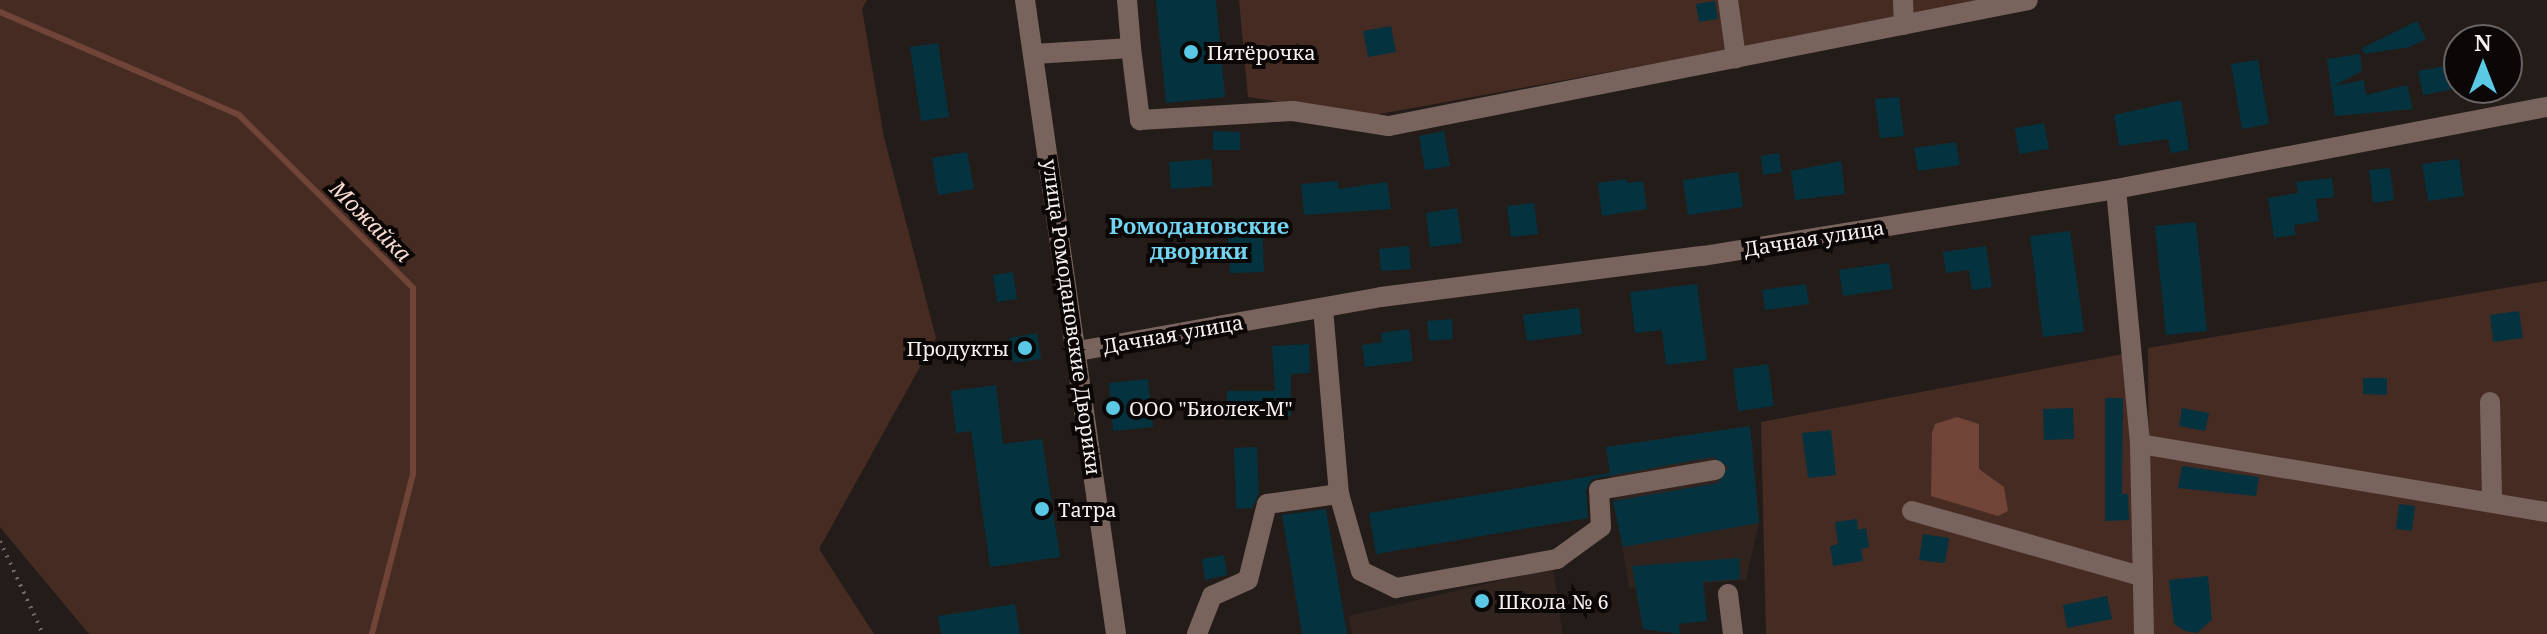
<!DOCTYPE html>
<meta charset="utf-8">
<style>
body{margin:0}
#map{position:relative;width:2547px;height:634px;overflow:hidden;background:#241c19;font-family:"Noto Serif",serif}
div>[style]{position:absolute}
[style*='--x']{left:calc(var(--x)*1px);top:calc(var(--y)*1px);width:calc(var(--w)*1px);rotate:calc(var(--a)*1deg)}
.built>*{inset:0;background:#31231e}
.green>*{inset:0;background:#462b23}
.water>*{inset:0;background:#704538}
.stream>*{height:6px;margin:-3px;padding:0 3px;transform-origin:3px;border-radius:3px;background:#704538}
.building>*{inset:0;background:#04333f}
.path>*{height:4px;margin-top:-2px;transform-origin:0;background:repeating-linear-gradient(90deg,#6f6865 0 2px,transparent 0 8px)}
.minor>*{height:20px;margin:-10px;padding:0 10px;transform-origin:10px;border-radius:10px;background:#79645d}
.dots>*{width:22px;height:22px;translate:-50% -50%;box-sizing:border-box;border:4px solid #0b0706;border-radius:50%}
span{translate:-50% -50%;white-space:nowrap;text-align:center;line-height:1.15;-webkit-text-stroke:8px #0b0706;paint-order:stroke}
.poi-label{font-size:20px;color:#f6f0ee}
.left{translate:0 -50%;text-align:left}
.right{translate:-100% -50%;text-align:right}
.street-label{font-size:20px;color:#f6f0ee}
.water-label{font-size:22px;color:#f9dad0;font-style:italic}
.neighbourhood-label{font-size:22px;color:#73d4f1;font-weight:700}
.north{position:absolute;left:2443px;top:24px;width:80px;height:80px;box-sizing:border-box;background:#0b0706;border:2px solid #696463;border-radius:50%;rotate:0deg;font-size:22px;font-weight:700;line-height:32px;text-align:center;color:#f6f0ee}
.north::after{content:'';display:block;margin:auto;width:28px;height:36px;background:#5bc8e6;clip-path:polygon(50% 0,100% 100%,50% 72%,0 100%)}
</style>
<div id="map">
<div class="built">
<i style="clip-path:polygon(1750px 426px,1759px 523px,1746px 580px,1629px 588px,1606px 447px)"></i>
<i style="clip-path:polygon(1553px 568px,1563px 634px,1352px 634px,1349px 616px)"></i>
</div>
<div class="green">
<i style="clip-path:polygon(0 0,867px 0,862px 9px,884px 137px,936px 338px,819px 549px,874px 634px,89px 634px,0 527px)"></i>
<i style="clip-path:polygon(1239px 0,2000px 0,1369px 116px,1248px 97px)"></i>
<i style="clip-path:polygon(2547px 281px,2547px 634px,2150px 634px,2148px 348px)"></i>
<i style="clip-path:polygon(2128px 353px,2137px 634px,1766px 634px,1761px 422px)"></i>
</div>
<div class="water">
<i style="clip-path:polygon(1957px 417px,1979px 424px,1979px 469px,2004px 487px,2008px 511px,1998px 516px,1931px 496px,1932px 433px,1935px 424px)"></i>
</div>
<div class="stream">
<i style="--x:0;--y:12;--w:260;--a:23.3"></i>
<i style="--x:239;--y:115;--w:245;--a:44.8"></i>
<i style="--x:413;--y:288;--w:186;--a:90"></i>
<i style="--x:413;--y:474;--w:165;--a:104.4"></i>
</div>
<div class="building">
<i style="clip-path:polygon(1156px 0,1216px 0,1225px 97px,1166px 103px)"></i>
<i style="clip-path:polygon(1715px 1px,1718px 19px,1699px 22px,1696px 4px)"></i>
<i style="clip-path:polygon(2417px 21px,2426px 39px,2410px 47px,2364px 54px,2362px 48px)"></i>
<i style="clip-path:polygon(1391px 26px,1396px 52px,1368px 57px,1363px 31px)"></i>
<i style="clip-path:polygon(938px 43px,949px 117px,921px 121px,910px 47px)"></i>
<i style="clip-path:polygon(2360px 54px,2362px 71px,2334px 86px,2364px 80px,2366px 95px,2407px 85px,2413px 109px,2335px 116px,2327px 59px)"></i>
<i style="clip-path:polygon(2258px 60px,2269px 124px,2242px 129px,2231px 64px)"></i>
<i style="clip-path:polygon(2450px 65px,2454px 89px,2423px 95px,2418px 71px)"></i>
<i style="clip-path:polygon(1899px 97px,1904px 136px,1880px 138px,1875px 99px)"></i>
<i style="clip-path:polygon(2181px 100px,2189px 150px,2171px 153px,2168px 139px,2119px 146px,2114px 115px)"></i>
<i style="clip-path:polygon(2044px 123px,2049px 149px,2019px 154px,2015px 128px)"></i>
<i style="clip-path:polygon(1213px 131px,1240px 132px,1240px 150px,1213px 150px)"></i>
<i style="clip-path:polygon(1444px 131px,1450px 166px,1425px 170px,1419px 136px)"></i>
<i style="clip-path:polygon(1956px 142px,1960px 165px,1918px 171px,1914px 148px)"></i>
<i style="clip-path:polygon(967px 152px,974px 189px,938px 195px,932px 158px)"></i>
<i style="clip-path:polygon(1779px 153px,1782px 172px,1763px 175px,1761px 156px)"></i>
<i style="clip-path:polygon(1211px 159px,1213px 186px,1171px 189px,1169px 162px)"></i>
<i style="clip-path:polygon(2459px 159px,2464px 196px,2428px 201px,2422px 164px)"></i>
<i style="clip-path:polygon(1841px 161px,1845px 194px,1795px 200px,1791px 171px)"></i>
<i style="clip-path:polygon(2390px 168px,2394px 200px,2373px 203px,2369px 170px)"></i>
<i style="clip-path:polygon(1738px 172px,1743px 207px,1688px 215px,1683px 180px)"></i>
<i style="clip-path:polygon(2332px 178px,2334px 197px,2316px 199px,2319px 221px,2294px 225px,2296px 235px,2274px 238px,2268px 198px,2298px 193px,2296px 182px)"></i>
<i style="clip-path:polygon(1626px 179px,1627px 183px,1643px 181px,1647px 209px,1602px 216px,1598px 183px)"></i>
<i style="clip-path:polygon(1338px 181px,1338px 189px,1387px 182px,1391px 209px,1304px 215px,1301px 184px)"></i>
<i style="clip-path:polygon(1534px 203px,1538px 234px,1511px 237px,1507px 206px)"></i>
<i style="clip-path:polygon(1457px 208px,1462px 243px,1430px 247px,1426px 213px)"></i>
<i style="clip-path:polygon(1262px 219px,1264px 272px,1230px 273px,1227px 221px)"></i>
<i style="clip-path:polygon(2196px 222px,2207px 331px,2166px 335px,2155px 226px)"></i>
<i style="clip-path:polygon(2070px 231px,2084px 332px,2043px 337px,2030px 236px)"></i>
<i style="clip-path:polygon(1409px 246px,1411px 269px,1381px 271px,1379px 249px)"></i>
<i style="clip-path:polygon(1986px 246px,1992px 287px,1972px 290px,1969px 270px,1946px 273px,1943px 252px)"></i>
<i style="clip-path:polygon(1889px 263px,1893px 289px,1843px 296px,1839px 270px)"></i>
<i style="clip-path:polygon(1013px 272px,1017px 299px,997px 302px,993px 275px)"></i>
<i style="clip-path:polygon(1697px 284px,1707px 360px,1666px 365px,1662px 330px,1635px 333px,1630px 292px)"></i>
<i style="clip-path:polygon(1806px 284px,1809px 304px,1765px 310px,1762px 290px)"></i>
<i style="clip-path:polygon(1579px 308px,1582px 334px,1527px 341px,1523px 315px)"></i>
<i style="clip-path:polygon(2519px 311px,2523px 338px,2493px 342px,2490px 315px)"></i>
<i style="clip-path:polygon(1452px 319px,1453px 339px,1429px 341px,1427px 321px)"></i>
<i style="clip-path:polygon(1409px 329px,1413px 361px,1365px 367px,1362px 345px,1382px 342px,1381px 333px)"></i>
<i style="clip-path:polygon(1037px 333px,1041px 359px,1013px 363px,1009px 338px)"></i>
<i style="clip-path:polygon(1309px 344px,1310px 373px,1291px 374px,1291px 416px,1227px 412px,1227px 391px,1275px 391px,1272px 346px)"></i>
<i style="clip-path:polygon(1768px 364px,1774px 406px,1738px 411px,1733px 369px)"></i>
<i style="clip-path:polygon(2363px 378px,2387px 378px,2387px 395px,2363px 394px)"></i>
<i style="clip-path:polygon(1148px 379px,1153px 427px,1113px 431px,1109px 383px)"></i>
<i style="clip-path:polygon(996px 385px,1003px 444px,1042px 439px,1060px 557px,990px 567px,971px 431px,956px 433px,951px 391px)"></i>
<i style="clip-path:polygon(2105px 398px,2123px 398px,2122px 494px,2128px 494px,2129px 520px,2105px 521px)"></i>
<i style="clip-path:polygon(2073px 408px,2074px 439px,2044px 440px,2043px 409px)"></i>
<i style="clip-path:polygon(2182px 408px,2209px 413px,2205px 431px,2179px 426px)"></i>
<i style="clip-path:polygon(1750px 426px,1759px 523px,1623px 547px,1613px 501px,1718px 483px,1728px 467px,1713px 457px,1592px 479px,1586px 490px,1588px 518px,1376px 554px,1369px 513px,1610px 473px,1606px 447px)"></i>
<i style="clip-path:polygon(1831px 430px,1836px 475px,1808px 478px,1802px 433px)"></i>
<i style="clip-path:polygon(1257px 447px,1259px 494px,1252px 508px,1236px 509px,1234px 448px)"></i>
<i style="clip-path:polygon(2182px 466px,2259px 477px,2256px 496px,2178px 488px)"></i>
<i style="clip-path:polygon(2399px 504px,2415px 506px,2412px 531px,2396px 529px)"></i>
<i style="clip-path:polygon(1326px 509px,1347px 634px,1302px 634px,1282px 515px)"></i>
<i style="clip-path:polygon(1857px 519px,1858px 530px,1866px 528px,1869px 547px,1861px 549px,1863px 561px,1833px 566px,1830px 546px,1838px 544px,1835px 522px)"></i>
<i style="clip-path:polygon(1923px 534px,1949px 538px,1945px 563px,1919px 560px)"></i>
<i style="clip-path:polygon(1224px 555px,1227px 575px,1205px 580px,1202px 559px)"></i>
<i style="clip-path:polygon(1739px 558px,1740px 579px,1703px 582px,1707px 621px,1679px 624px,1680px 634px,1643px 629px,1632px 566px)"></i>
<i style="clip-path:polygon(2208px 576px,2212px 620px,2197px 633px,2185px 631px,2174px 624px,2169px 580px)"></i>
<i style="clip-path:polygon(2107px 596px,2112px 619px,2067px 628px,2063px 605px)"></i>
<i style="clip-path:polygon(1015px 604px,1020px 634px,941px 634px,938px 616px)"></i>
</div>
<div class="path">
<i style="--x:0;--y:541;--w:102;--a:65.2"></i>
</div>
<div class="minor">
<i style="--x:1025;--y:0;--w:640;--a:81.83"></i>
<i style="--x:1127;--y:0;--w:48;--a:85.2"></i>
<i style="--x:1728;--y:0;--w:59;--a:82.1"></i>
<i style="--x:1903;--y:0;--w:25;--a:88"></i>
<i style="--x:1034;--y:54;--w:97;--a:-3.5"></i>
<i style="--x:1131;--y:48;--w:73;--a:82.9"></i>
<i style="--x:1140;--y:120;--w:153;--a:-3.4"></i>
<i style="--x:1293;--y:111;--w:97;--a:8.9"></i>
<i style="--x:1389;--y:126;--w:651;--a:-11.15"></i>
<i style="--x:2116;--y:189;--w:256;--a:84.6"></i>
<i style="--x:2140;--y:444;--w:190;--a:88.8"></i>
<i style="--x:1323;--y:308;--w:187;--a:85.1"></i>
<i style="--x:1339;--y:494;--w:80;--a:74.1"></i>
<i style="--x:1361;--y:571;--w:39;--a:26"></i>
<i style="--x:1396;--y:588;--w:164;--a:-10.2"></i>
<i style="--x:1557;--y:559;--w:54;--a:-36"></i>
<i style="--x:1601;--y:527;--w:37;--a:-93"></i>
<i style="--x:1599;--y:490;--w:118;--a:-9.8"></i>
<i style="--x:1078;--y:351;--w:308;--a:-10.1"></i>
<i style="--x:1381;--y:297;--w:325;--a:-7.3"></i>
<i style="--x:1703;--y:256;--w:418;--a:-9.2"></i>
<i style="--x:2116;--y:189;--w:439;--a:-10.8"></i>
<i style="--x:2490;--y:402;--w:98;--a:88.8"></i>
<i style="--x:2140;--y:444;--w:413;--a:9.5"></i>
<i style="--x:1912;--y:511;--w:240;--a:15.9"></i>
<i style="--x:1728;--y:594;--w:40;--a:82.9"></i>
<i style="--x:1197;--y:634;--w:41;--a:-68.5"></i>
<i style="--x:1212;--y:596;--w:39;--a:-24"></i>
<i style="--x:1248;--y:580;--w:78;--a:-76"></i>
<i style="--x:1267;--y:504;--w:73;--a:-7.9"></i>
</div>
<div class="dots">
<i style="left:1191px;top:52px;background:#5bc8e6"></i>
<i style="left:1025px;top:348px;background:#5bc8e6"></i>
<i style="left:1113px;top:408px;background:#5bc8e6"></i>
<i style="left:1042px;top:509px;background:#5bc8e6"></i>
<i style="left:1482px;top:601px;background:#5bc8e6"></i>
</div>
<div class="poi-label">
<span class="left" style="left:1207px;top:52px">Пятёрочка</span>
<span class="right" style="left:1009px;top:348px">Продукты</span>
<span class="left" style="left:1129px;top:408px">ООО "Биолек-М"</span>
<span class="left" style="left:1058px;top:509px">Татра</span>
<span class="left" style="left:1498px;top:601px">Школа № 6</span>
</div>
<div class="street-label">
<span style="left:1814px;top:238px;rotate:-9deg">Дачная улица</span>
<span style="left:1072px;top:317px;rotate:82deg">улица Ромодановские Дворики</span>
<span style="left:1173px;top:334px;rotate:-10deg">Дачная улица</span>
</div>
<div class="water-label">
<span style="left:371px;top:221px;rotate:45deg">Можайка</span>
</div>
<div class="neighbourhood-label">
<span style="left:1199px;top:238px">Ромодановские<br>дворики</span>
</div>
<div class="north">N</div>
</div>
